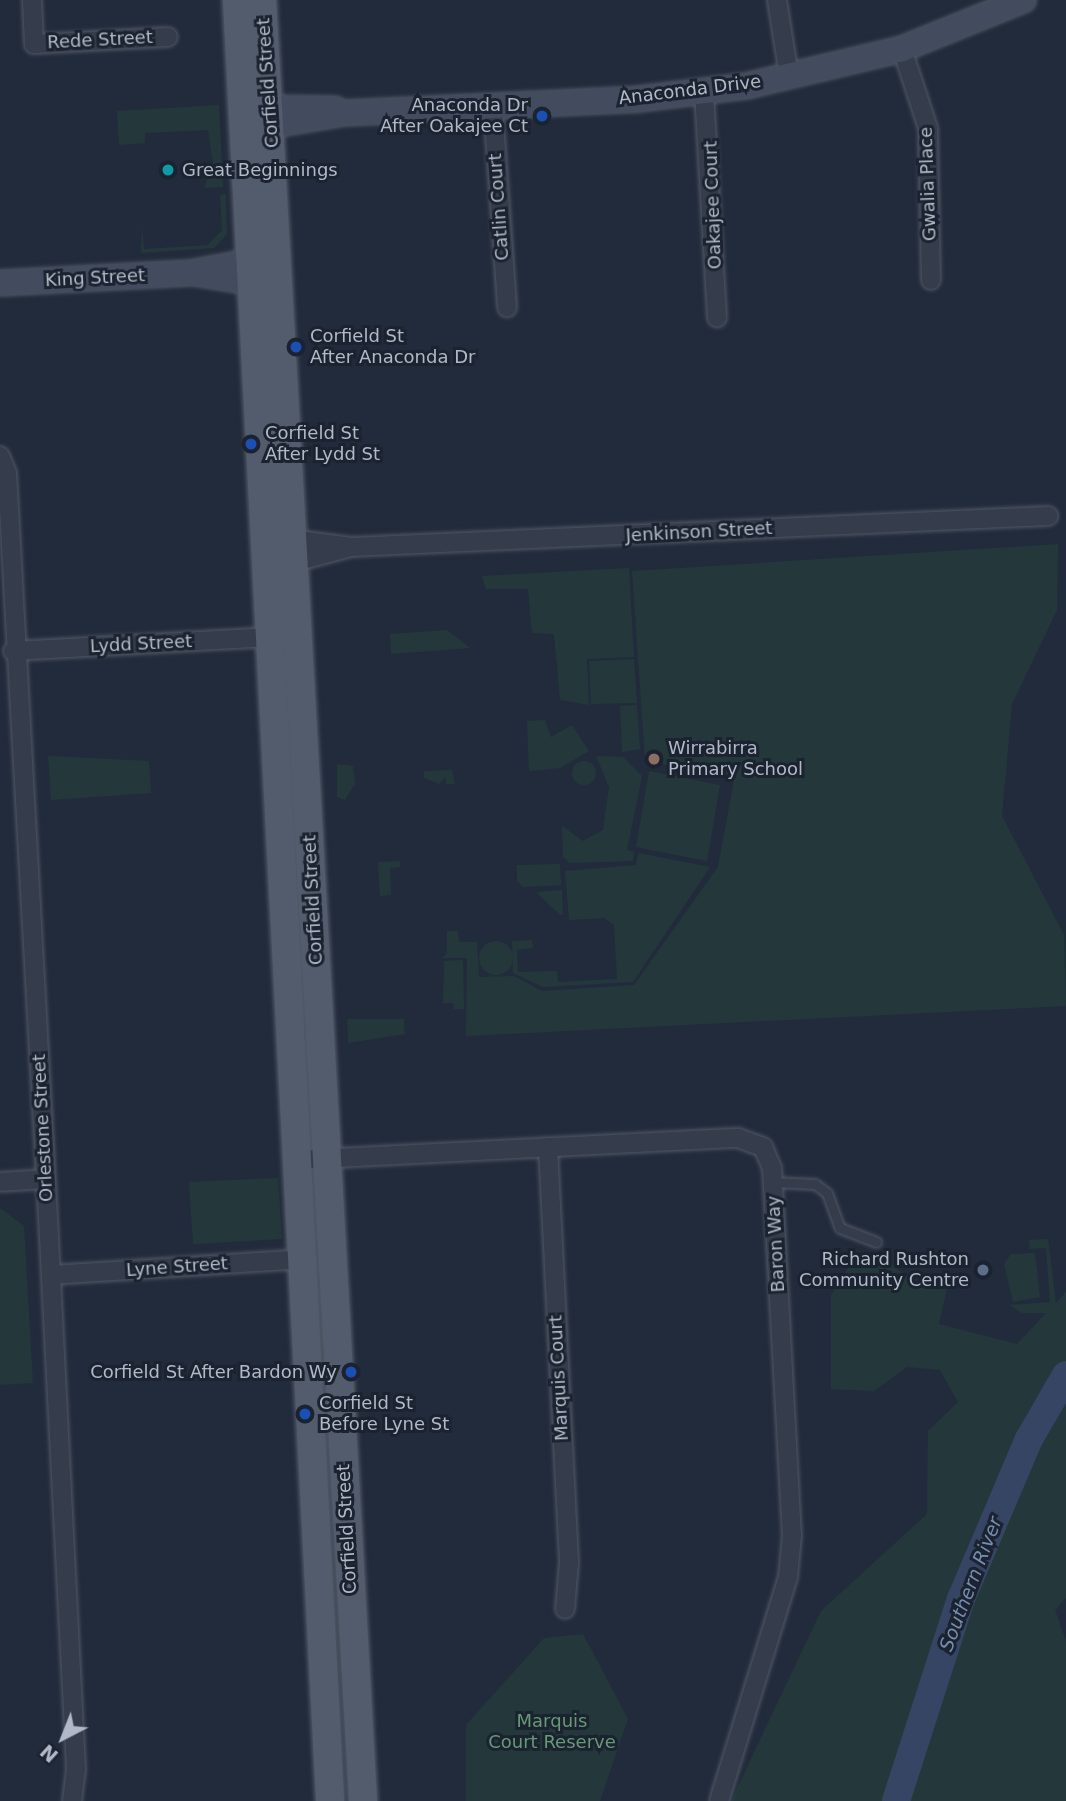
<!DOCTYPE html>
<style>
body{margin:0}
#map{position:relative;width:1066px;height:1801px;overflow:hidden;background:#222b3b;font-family:"DejaVu Sans",sans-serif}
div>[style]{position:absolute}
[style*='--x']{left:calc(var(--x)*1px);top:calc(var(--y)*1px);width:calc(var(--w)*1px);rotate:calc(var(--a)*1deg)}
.green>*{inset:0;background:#24383c}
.round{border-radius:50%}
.river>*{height:28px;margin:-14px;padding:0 14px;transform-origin:14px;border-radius:14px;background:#354563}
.roads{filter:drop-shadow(0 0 2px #515866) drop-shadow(0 0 2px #515866)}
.lane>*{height:9px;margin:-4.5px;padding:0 4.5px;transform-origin:4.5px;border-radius:4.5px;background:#353d4c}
.street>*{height:18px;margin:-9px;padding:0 9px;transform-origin:9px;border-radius:9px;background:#353d4c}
.secondary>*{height:24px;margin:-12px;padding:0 12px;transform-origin:12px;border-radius:12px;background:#434c5f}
.primary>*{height:28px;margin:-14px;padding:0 14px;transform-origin:14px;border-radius:14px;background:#535c6c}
.dots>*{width:19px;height:19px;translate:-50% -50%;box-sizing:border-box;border:4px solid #1b2230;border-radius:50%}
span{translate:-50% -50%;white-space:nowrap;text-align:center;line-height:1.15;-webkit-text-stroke:6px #1b2230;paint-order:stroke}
.street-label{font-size:18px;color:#b1b8c7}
.poi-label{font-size:18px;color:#b1b8c7}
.right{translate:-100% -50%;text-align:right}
.left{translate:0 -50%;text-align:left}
.park-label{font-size:18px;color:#679976}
.water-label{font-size:19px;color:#778cb1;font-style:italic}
.north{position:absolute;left:28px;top:1703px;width:70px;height:70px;-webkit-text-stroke:5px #1b2230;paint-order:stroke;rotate:222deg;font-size:19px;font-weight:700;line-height:28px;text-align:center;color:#b1b8c7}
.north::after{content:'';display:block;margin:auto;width:24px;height:32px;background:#b1b8c7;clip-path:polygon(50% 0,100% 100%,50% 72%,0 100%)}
</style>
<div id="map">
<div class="green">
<i style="clip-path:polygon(219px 105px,223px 187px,204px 188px,213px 163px,208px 130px,145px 133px,145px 143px,119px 145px,117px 111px)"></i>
<i style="clip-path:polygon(226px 194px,227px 234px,214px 248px,141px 253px,142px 225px,144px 249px,208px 245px,222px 230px,220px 195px)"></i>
<i style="clip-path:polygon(1058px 544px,1057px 610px,1012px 704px,1002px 816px,1064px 935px,1066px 1006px,466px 1036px,467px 958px,441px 958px,447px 954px,447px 931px,458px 931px,459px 942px,477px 942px,479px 977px,514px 976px,542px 991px,634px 985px,718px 867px,734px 780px,645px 760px,632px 571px)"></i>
<i style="clip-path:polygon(629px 568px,634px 657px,587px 659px,589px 705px,560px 700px,554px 634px,532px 633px,528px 589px,486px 589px,482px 576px)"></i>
<i style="clip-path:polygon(447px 630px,470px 648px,391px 654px,390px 634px)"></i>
<i style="clip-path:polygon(634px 659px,637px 703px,591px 704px,589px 661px)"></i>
<i style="clip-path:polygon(637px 705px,640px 749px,622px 752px,620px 706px)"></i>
<i style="clip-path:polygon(545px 720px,551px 737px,572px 725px,589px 751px,560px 768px,529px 771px,527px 721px)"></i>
<i style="clip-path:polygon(48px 756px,149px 761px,151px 793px,51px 800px)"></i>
<i style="clip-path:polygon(596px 756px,623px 757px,642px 776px,627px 850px,634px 852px,633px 861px,570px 863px,563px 857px,562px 826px,583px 841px,603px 830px,609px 787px)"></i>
<i class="round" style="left:572px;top:761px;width:24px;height:24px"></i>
<i style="clip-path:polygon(337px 764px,353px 766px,355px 784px,345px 800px,337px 797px)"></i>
<i style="clip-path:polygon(452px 770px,455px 784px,446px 784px,446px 777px,439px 784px,424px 778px,424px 771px)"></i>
<i style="clip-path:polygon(649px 771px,720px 785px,707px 861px,636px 847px)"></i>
<i style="clip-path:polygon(638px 853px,710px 867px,633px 982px,543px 987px,513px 973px,512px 941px,532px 940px,533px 948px,517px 950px,518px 972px,557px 971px,558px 982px,617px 979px,614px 925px,604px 918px,569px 920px,565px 871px,636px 865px)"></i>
<i style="clip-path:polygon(400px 861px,400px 867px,390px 868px,391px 895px,380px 896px,378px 862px)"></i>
<i style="clip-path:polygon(560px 864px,561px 885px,523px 887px,517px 881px,517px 865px)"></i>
<i style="clip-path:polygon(562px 890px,563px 915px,560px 915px,536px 892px)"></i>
<i class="round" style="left:479px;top:941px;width:34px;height:34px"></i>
<i style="clip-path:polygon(463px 960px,464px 1009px,454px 1009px,453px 1003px,443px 1003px,444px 961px)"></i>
<i style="clip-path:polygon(347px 1019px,404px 1019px,405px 1034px,348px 1043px)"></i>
<i style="clip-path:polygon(278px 1178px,282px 1239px,193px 1244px,189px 1182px)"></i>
<i style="clip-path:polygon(0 1208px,24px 1226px,33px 1383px,0 1385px)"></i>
<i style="clip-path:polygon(1048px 1239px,1056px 1303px,1066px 1292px,1066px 1598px,1055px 1610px,1066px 1641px,1066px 1801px,731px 1801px,821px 1611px,927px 1514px,928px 1431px,958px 1402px,940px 1370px,907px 1367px,874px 1391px,831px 1389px,831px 1295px,853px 1260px,876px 1252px,917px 1285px,947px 1288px,939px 1324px,1017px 1344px,1046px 1313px,1022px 1313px,1009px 1305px,1050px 1302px,1046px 1248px,1030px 1249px,1029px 1240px)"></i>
<i style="clip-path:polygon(1035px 1253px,1040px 1297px,1013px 1302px,1004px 1264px,1011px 1254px)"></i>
<i style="clip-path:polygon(583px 1634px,628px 1719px,600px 1801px,466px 1801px,466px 1725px,544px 1638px)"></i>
</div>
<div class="river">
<i style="--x:896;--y:1801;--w:212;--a:-72.2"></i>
<i style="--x:961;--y:1599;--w:174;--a:-67"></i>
<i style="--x:1029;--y:1439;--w:74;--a:-60"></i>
</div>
<div class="roads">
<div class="lane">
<i style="--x:773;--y:1182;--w:42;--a:2.7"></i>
<i style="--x:815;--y:1184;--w:15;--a:37"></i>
<i style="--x:827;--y:1193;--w:37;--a:70"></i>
<i style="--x:840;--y:1228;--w:39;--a:21"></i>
</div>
<div class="street">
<i style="--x:32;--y:0;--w:44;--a:87.4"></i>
<i style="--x:34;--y:44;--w:134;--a:-3"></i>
<i style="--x:777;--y:0;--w:77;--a:81"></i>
<i style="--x:902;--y:49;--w:83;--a:71.8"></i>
<i style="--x:928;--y:128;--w:152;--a:88.9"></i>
<i style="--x:704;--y:92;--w:226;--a:86.7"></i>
<i style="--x:493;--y:106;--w:202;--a:86"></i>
<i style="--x:0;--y:456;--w:18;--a:68"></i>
<i style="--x:7;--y:473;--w:707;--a:86.84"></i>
<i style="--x:46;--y:1179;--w:591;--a:87.09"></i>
<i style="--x:76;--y:1769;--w:32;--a:97"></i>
<i style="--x:283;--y:538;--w:69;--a:7.5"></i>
<i style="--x:351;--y:547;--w:698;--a:-2.55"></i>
<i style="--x:284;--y:565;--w:69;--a:-15"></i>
<i style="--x:13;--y:651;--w:255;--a:-3.1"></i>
<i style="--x:548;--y:1147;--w:417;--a:87.1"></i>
<i style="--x:569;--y:1563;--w:46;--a:95"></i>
<i style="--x:297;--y:1160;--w:442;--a:-2.9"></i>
<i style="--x:738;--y:1138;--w:27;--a:20"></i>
<i style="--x:763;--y:1147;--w:23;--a:67"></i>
<i style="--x:772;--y:1168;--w:368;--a:86.9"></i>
<i style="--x:792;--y:1535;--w:42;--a:95.4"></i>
<i style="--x:788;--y:1577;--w:234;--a:107.1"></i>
<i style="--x:0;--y:1182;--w:46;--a:-3.7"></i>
<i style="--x:51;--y:1275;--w:254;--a:-3.6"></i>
</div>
<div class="secondary">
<i style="--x:249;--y:108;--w:86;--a:0.7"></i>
<i style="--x:249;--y:129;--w:97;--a:-9.5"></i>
<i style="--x:345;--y:113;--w:294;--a:-2.7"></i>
<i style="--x:639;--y:99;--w:108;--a:-6.9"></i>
<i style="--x:746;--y:86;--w:160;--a:-13.3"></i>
<i style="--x:902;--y:49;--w:131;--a:-22"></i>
<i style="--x:194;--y:273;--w:75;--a:9.2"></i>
<i style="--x:0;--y:283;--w:190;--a:-3"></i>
<i style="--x:190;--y:273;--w:81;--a:-10.6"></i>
</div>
<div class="primary">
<i style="--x:237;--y:0;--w:1803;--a:87.04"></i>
<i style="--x:262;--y:0;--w:1804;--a:86.79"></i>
</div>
</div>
<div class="dots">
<i style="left:542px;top:116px;background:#1a4fb4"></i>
<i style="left:168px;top:170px;background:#0f9aa8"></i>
<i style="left:296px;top:347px;background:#1a4fb4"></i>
<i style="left:251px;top:444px;background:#1a4fb4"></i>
<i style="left:654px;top:759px;background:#8d6e63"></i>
<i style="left:983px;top:1270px;background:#5c6f8a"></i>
<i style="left:351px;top:1372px;background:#1a4fb4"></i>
<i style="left:305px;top:1414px;background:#1a4fb4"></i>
</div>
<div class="street-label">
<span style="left:100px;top:40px;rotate:-3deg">Rede Street</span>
<span style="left:268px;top:83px;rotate:-94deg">Corfield Street</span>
<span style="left:690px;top:90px;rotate:-7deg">Anaconda Drive</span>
<span style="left:928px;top:184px;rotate:-92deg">Gwalia Place</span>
<span style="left:713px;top:205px;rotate:-92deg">Oakajee Court</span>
<span style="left:499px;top:207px;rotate:-94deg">Catlin Court</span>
<span style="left:95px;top:278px;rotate:-3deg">King Street</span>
<span style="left:699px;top:532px;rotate:-3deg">Jenkinson Street</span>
<span style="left:141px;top:644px;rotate:-3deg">Lydd Street</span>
<span style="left:313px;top:900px;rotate:-93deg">Corfield Street</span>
<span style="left:43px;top:1128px;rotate:-93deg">Orlestone Street</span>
<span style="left:776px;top:1244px;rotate:-93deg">Baron Way</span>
<span style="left:177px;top:1267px;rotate:-4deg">Lyne Street</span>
<span style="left:559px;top:1378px;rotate:-93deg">Marquis Court</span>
<span style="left:347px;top:1529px;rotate:-93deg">Corfield Street</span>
</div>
<div class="poi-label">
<span class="right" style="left:528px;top:116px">Anaconda Dr<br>After Oakajee Ct</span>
<span class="left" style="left:182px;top:170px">Great Beginnings</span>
<span class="left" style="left:310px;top:347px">Corfield St<br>After Anaconda Dr</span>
<span class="left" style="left:265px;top:444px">Corfield St<br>After Lydd St</span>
<span class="left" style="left:668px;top:759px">Wirrabirra<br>Primary School</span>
<span class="right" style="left:969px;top:1270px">Richard Rushton<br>Community Centre</span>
<span class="right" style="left:337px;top:1372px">Corfield St After Bardon Wy</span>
<span class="left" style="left:319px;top:1414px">Corfield St<br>Before Lyne St</span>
</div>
<div class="park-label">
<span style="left:552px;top:1732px">Marquis<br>Court Reserve</span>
</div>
<div class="water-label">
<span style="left:971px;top:1584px;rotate:-69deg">Southern River</span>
</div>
<div class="north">N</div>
</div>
